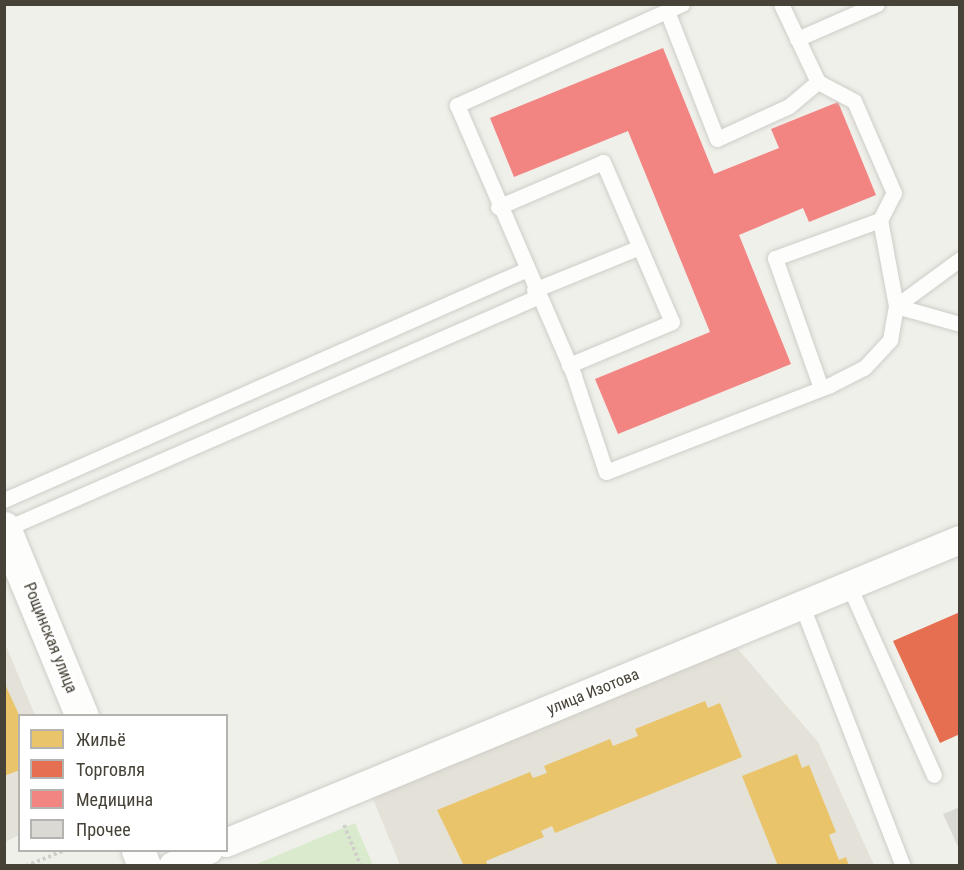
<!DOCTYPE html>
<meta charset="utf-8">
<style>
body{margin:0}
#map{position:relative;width:964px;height:870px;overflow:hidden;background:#f0f0eb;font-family:"Roboto Condensed",sans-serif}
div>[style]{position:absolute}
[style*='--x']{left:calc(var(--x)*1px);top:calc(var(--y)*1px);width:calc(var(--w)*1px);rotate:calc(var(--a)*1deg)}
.residential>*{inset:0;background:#e4e2d8}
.green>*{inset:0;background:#daeacc}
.homes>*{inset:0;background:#e9c46a}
.shops>*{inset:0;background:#e76f51}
.health>*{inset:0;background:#f28482}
.building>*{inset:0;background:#dad9d3}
.path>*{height:4px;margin-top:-2px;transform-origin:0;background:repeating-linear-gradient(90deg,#d1cfcb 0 3px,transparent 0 6px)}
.roads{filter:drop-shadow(0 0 2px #cecdc8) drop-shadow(0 0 2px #cecdc8)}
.service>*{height:15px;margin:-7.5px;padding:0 7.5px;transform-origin:7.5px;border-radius:7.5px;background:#fdfdfc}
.minor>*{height:28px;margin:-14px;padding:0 14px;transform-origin:14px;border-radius:14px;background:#fdfdfc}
.tertiary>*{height:33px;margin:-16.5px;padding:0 16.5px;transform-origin:16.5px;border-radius:16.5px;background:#fdfdfc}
span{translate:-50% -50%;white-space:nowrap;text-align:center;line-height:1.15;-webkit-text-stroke:6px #fff;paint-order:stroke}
.street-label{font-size:16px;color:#464237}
.frame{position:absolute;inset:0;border:6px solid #464237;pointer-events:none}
.legend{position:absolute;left:18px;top:714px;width:210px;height:138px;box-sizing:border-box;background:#fff;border:2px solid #b5b3af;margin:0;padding:8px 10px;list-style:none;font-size:18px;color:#464237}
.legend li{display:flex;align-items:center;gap:12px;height:30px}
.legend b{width:30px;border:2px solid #b5b3af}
</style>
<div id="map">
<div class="residential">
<i style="clip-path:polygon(719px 627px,818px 742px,874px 865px,400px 865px,368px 787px)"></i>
<i style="clip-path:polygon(4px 641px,35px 715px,20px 716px,19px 835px,5px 842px)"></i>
</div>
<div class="green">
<i style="clip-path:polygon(355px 823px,373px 865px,254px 865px)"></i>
</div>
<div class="homes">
<i style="clip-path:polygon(4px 682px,20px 717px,20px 770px,4px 776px)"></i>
<i style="clip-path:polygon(705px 701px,708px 708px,720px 703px,742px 757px,555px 833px,552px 826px,541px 831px,544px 837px,486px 861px,488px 866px,464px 866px,437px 810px,530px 772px,533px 778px,547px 773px,544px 766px,610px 739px,613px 746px,638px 736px,635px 729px)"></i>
<i style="clip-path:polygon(797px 754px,802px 768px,809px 765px,836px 832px,829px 835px,839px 860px,846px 857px,849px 866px,778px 866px,742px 776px)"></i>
</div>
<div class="shops">
<i style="clip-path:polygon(960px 612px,960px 734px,940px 743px,893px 641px)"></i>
</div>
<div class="health">
<i style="clip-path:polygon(663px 48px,714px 174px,779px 148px,771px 129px,838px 102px,876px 195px,809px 222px,803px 208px,739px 235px,791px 364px,618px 434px,595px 379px,710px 332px,628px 131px,514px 177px,490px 118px)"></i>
</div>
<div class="building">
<i style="clip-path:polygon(960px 807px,960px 851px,943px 814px)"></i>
</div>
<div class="path">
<i style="--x:344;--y:825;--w:44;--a:67.5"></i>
<i style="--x:26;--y:866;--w:42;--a:-22.3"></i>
</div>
<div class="roads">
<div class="service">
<i style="--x:682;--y:4;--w:247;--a:155.8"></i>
<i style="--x:457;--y:105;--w:295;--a:66.6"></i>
<i style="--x:574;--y:376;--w:101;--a:71.6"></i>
<i style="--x:606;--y:472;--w:240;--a:-21.2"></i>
<i style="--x:830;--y:385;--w:38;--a:-27"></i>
<i style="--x:864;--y:368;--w:38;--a:-47"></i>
<i style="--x:890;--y:340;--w:35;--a:-80"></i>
<i style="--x:896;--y:306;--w:87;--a:-100.5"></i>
<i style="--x:880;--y:220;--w:30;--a:-63"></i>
<i style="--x:894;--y:193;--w:100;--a:-113.5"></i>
<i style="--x:854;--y:101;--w:41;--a:-152.2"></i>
<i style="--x:818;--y:82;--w:86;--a:-115.4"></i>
<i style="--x:667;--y:11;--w:137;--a:68.7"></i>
<i style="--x:717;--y:139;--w:79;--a:-24.6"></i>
<i style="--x:789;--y:106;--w:38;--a:-40"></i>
<i style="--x:797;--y:39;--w:87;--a:-23.6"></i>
<i style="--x:498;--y:207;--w:114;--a:-23.2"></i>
<i style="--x:603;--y:162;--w:174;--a:66.7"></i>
<i style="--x:672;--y:322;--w:112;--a:157.3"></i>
<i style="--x:534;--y:290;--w:114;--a:-22.1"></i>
<i style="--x:896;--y:306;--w:79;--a:-36.3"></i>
<i style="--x:896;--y:306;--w:66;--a:15.7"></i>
<i style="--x:821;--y:388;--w:138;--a:-109.5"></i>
<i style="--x:775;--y:258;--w:112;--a:-19.9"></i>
<i style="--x:4;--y:500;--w:570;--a:-23.82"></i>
<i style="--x:5;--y:529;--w:580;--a:-23.56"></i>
<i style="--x:849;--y:586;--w:207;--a:65.8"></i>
<i style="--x:802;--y:606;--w:279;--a:68.8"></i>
</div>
<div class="minor">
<i style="--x:226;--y:843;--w:794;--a:-22.43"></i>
<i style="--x:173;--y:866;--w:39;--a:-24"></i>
</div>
<div class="tertiary">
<i style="--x:4;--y:528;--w:204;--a:67.5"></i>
<i style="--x:138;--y:850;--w:17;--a:69"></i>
</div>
</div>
<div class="street-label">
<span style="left:50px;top:638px;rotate:68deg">Рощинская улица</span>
<span style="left:593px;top:692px;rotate:-22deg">улица Изотова</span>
</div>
<div class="frame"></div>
<ul class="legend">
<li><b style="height:16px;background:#e9c46a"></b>Жильё</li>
<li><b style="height:16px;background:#e76f51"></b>Торговля</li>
<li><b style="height:16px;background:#f28482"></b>Медицина</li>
<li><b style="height:16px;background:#dad9d3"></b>Прочее</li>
</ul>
</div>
